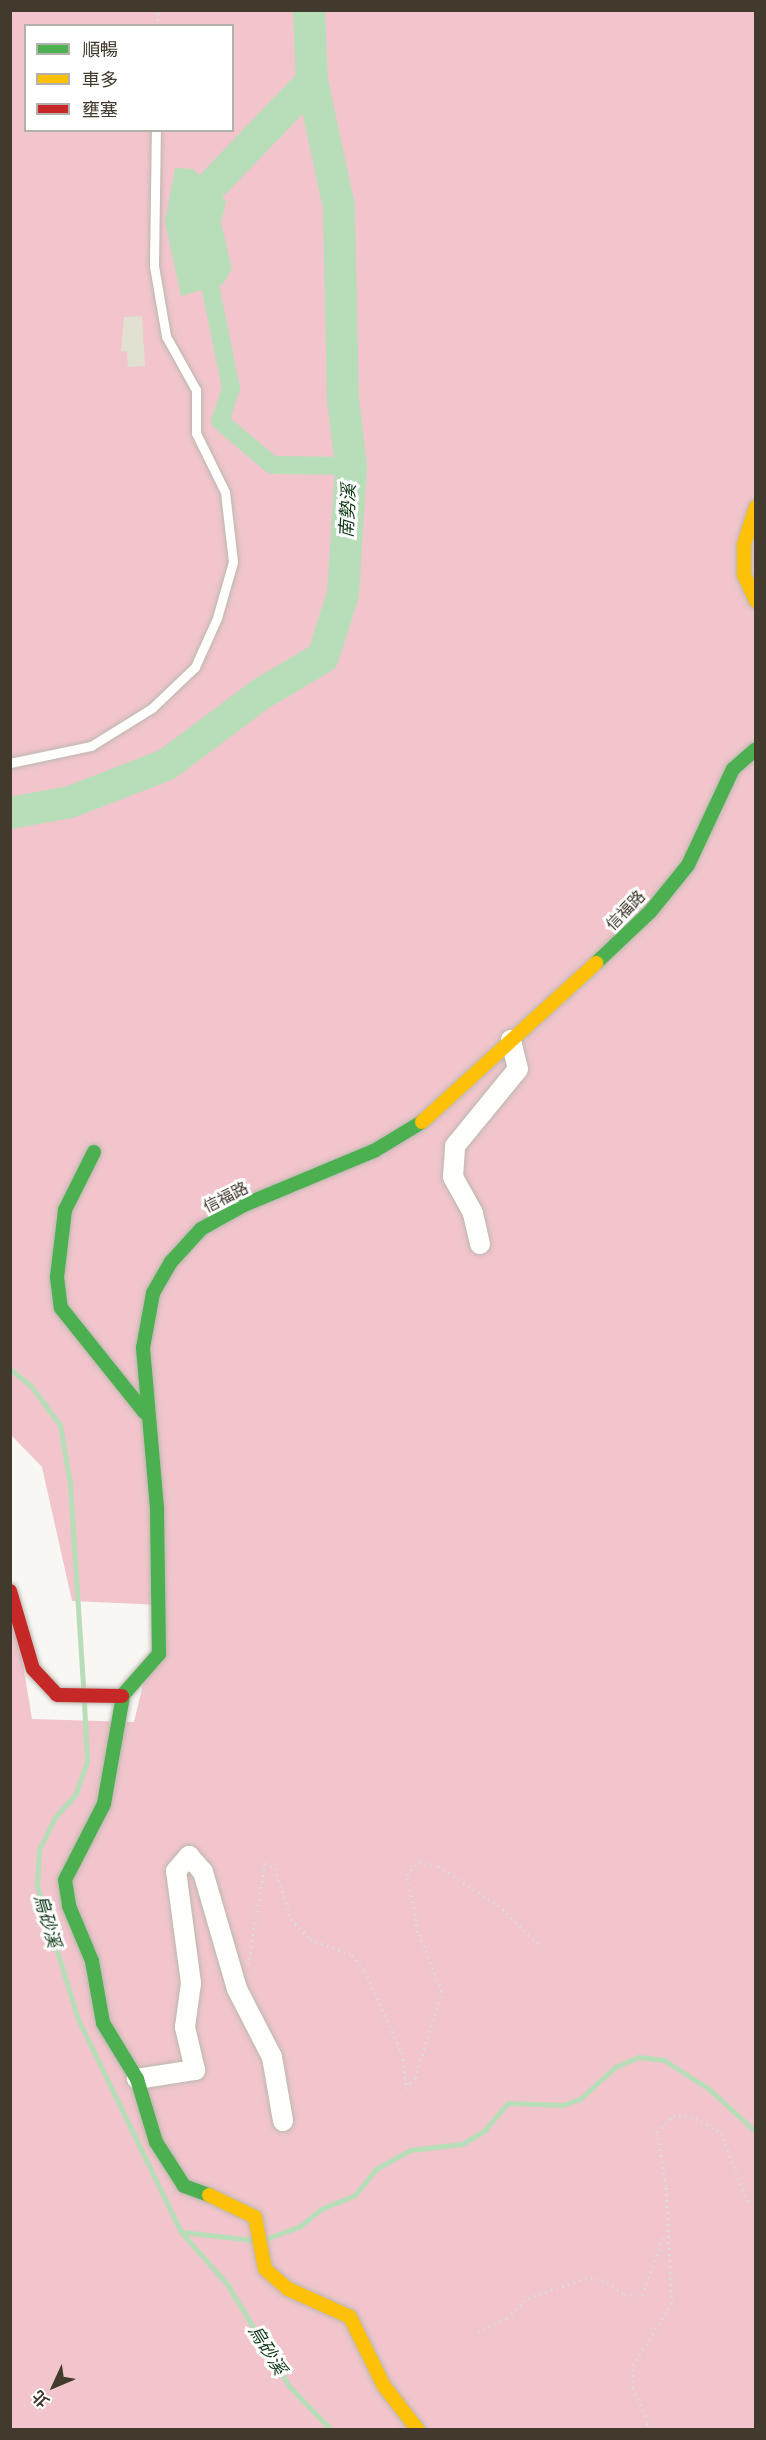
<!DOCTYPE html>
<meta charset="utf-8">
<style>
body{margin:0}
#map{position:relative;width:766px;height:2440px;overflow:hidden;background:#f9f7f4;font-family:Poppins,"Noto Sans TC",sans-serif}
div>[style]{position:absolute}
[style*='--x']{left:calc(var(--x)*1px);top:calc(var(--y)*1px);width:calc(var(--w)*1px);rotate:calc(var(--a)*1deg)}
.forest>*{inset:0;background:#f1c5cb}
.water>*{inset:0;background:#b7deb8}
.stream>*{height:5px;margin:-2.5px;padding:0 2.5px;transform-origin:2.5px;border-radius:2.5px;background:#b7deb8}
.canal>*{height:18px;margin:-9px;padding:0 9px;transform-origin:9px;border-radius:9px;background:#b7deb8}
.river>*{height:32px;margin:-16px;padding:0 16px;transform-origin:16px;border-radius:16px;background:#b7deb8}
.building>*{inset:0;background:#e1e0d1}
.path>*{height:3px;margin-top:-1.5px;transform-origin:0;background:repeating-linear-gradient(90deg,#dcdbda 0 1.5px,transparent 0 6px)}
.roads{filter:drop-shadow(0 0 2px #bbb7b0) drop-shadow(0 0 2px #bbb7b0)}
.lane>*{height:9px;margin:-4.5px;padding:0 4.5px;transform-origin:4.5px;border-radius:4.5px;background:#fefefd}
.street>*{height:20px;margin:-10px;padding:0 10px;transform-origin:10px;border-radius:10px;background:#fefefd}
.fast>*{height:14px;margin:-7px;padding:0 7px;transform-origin:7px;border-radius:7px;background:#4caf50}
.slow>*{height:14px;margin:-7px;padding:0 7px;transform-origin:7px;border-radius:7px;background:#ffc107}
.jam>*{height:14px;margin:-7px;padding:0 7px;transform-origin:7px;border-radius:7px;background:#c62828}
span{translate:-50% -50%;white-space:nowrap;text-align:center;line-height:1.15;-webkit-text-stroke:6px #fff;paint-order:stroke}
.street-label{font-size:16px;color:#433a2e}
.water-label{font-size:18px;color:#0c3513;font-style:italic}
.frame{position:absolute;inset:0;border:12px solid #433a2e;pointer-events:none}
.legend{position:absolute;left:24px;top:24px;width:210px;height:108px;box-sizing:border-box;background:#fff;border:2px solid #b4b0ab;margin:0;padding:8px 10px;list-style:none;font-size:18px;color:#433a2e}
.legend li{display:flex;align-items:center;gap:12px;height:30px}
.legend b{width:30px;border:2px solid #b4b0ab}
.north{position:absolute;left:24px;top:2356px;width:60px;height:60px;-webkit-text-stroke:4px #fff;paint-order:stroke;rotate:226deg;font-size:16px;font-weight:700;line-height:24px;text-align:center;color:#433a2e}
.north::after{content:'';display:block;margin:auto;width:21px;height:27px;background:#433a2e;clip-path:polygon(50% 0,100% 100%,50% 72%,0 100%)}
</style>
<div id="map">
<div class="forest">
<i style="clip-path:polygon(evenodd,11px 11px,755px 11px,755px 2429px,11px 2429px,10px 1586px,32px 1719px,134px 1722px,162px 1605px,72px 1601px,42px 1467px,11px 1435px,11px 11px,26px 26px,232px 26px,232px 130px,26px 130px,26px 26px)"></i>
</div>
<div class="water">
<i style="clip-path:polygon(175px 168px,193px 169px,226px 201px,221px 222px,232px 269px,223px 284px,181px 296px,165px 222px)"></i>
</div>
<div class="stream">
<i style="--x:10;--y:1369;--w:27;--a:39"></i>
<i style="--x:31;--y:1386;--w:49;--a:53.4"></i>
<i style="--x:60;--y:1425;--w:60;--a:80.4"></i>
<i style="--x:70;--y:1484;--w:202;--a:86.3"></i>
<i style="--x:84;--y:1702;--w:60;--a:87.1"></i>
<i style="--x:87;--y:1762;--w:35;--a:110"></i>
<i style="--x:75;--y:1795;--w:30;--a:132"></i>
<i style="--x:55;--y:1817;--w:37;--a:116"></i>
<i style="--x:39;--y:1850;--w:36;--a:93"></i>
<i style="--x:37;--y:1886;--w:139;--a:72.9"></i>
<i style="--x:78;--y:2019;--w:237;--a:64.2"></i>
<i style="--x:181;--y:2232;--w:69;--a:48.5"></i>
<i style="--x:227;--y:2284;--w:119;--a:58.7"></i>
<i style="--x:289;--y:2386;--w:61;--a:46.3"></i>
<i style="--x:182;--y:2232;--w:71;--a:6.4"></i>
<i style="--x:268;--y:2238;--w:33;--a:-20"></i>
<i style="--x:299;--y:2227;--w:28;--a:-39"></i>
<i style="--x:321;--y:2209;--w:37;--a:-22"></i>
<i style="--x:355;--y:2195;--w:33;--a:-51"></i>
<i style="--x:376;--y:2169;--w:39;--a:-29"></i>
<i style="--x:410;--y:2150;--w:52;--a:-6.6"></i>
<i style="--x:462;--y:2144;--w:27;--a:-31"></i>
<i style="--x:485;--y:2130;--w:35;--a:-50"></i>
<i style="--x:508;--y:2103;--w:55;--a:2.1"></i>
<i style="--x:563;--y:2105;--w:18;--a:-19"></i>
<i style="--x:580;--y:2099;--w:47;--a:-42.4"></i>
<i style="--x:615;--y:2067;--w:26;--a:-23"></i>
<i style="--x:639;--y:2057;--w:25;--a:7"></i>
<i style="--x:664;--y:2060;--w:54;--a:32.8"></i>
<i style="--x:709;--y:2089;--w:64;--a:42.5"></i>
</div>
<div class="canal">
<i style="--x:206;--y:266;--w:125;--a:78.4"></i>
<i style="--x:231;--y:388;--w:35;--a:108"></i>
<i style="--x:220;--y:421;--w:68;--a:40.2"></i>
<i style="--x:272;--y:465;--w:79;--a:0.7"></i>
</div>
<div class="river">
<i style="--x:214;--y:183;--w:141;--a:-46.1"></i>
<i style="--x:10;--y:813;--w:61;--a:-10.4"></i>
<i style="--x:70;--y:802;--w:103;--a:-21.1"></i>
<i style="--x:166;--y:765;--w:119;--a:-36.8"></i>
<i style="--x:261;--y:694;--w:72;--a:-30.8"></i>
<i style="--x:323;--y:657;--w:66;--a:-72.4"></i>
<i style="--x:343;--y:594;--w:128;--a:-86.4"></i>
<i style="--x:351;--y:466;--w:66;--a:-96.9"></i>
<i style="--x:343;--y:400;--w:193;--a:-91.2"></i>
<i style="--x:339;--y:207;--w:129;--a:-102.1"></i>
<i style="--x:312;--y:81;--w:71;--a:-92.4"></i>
</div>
<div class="building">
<i style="clip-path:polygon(142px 316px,145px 366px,128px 367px,127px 351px,121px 352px,124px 317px)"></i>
</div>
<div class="path">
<i style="--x:157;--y:26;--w:16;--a:-86"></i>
<i style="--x:248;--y:1965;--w:103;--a:-80.5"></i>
<i style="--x:265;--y:1863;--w:11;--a:27"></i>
<i style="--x:275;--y:1868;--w:53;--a:72.6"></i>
<i style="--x:291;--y:1919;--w:28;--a:46"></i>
<i style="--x:310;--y:1939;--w:45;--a:20.9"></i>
<i style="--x:352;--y:1955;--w:21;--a:51"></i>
<i style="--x:365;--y:1971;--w:90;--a:65.7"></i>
<i style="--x:402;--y:2053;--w:35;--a:83"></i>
<i style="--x:406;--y:2088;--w:13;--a:-48"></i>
<i style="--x:415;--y:2078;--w:91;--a:-72.8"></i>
<i style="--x:442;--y:1991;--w:64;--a:-112.1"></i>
<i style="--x:418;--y:1932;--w:58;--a:-100.9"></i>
<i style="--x:407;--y:1875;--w:18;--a:-47"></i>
<i style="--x:419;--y:1862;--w:19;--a:12"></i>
<i style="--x:438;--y:1866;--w:72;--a:33"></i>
<i style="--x:498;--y:1905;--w:59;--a:43.6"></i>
<i style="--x:478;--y:2332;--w:32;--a:-26"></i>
<i style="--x:507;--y:2318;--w:29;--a:-44"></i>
<i style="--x:528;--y:2298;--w:60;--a:-19.3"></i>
<i style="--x:585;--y:2278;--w:22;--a:10"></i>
<i style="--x:607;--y:2282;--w:22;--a:36"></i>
<i style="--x:625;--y:2295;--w:17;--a:0"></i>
<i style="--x:642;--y:2295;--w:66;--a:-69.6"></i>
<i style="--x:644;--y:2430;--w:9;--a:-63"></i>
<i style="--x:648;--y:2422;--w:37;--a:-114"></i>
<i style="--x:633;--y:2388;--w:23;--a:-90"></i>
<i style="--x:633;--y:2365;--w:73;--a:-57.8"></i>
<i style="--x:672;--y:2303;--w:117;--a:-92.9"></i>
<i style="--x:666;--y:2186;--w:55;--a:-99.5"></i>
<i style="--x:657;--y:2132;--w:23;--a:-45"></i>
<i style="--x:673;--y:2116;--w:23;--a:5"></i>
<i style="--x:696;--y:2118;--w:29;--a:31"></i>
<i style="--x:721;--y:2133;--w:75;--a:68.9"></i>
</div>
<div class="roads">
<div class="lane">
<i style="--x:10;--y:763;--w:83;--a:-11.9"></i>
<i style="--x:91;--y:746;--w:72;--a:-31.9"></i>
<i style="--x:152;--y:708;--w:59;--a:-43.6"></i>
<i style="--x:195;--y:667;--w:54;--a:-65.8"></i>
<i style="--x:217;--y:618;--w:58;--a:-74.1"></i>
<i style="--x:233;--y:562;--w:70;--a:-96.5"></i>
<i style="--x:225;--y:492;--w:66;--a:-116.2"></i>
<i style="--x:196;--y:433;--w:43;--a:-90"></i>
<i style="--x:196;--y:390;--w:62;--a:-119.1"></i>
<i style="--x:166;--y:336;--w:71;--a:-99.7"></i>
<i style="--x:154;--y:266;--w:136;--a:-89.2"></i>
</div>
<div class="street">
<i style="--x:480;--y:1244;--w:32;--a:-103"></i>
<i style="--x:473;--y:1213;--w:41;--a:-119.1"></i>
<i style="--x:453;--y:1177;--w:31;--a:-86"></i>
<i style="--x:455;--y:1146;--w:99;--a:-50.7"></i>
<i style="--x:518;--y:1069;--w:30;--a:-104"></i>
<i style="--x:137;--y:2079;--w:59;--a:-8.8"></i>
<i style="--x:195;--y:2070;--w:44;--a:-103.1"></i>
<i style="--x:185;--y:2027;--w:44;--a:-82.2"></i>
<i style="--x:191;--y:1983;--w:113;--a:-97.6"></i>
<i style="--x:176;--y:1871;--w:20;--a:-49"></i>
<i style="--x:189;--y:1856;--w:21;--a:49"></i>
<i style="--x:203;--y:1872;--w:122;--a:73.8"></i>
<i style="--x:237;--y:1989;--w:76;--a:62.8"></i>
<i style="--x:272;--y:2057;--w:65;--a:80.2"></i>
</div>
<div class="fast">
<i style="--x:596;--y:963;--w:74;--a:-43.4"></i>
<i style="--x:650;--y:912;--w:60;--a:-51"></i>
<i style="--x:688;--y:865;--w:106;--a:-64.9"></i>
<i style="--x:733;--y:769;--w:30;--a:-41"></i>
<i style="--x:94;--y:1152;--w:65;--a:116.6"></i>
<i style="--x:65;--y:1210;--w:67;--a:96.8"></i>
<i style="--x:57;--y:1277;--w:31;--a:83"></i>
<i style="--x:61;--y:1308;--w:134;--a:51.3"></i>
<i style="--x:122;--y:1696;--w:56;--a:-48.6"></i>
<i style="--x:159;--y:1654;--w:146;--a:-90.8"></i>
<i style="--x:157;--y:1508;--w:161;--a:-95"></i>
<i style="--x:143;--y:1348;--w:56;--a:-79.7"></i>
<i style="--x:153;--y:1293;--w:36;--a:-60"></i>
<i style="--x:171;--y:1262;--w:45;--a:-47.7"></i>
<i style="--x:201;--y:1229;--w:49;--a:-29.2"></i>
<i style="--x:244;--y:1205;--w:141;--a:-22.6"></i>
<i style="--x:374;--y:1151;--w:56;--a:-31.1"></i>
<i style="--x:123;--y:1696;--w:110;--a:100"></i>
<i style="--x:104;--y:1804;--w:85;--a:117.2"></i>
<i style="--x:65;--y:1880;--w:26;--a:81"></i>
<i style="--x:69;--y:1906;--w:60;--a:67.3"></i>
<i style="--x:92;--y:1961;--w:63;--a:79.9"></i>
<i style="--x:103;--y:2023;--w:66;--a:58.7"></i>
<i style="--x:137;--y:2079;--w:66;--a:73.2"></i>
<i style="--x:156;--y:2142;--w:52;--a:57.5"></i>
<i style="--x:184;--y:2186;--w:27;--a:20"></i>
</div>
<div class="slow">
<i style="--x:756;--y:507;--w:40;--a:108"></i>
<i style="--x:744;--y:545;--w:30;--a:90"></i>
<i style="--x:744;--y:575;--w:29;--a:65"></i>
<i style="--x:422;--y:1122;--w:236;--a:-42.4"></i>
<i style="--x:209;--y:2195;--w:51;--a:25.6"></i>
<i style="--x:255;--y:2217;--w:53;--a:79.1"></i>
<i style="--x:265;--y:2269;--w:30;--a:41"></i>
<i style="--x:288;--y:2289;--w:68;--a:24.3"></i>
<i style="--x:350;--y:2317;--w:77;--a:63.8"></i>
<i style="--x:384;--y:2386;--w:56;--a:52.3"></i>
</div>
<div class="jam">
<i style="--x:10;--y:1591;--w:81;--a:73.6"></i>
<i style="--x:33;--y:1669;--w:35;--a:47"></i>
<i style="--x:57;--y:1695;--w:65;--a:0.9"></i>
</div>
</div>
<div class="street-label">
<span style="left:626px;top:911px;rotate:-46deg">信福路</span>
<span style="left:226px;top:1198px;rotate:-27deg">信福路</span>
</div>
<div class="water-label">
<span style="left:348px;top:511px;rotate:-87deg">南勢溪</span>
<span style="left:47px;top:1921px;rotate:74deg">烏砂溪</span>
<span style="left:267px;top:2350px;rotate:58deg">烏砂溪</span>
</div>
<div class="frame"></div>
<ul class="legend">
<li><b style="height:8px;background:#4caf50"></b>順暢</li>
<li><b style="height:8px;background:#ffc107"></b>車多</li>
<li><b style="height:8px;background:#c62828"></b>壅塞</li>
</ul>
<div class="north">北</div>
</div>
